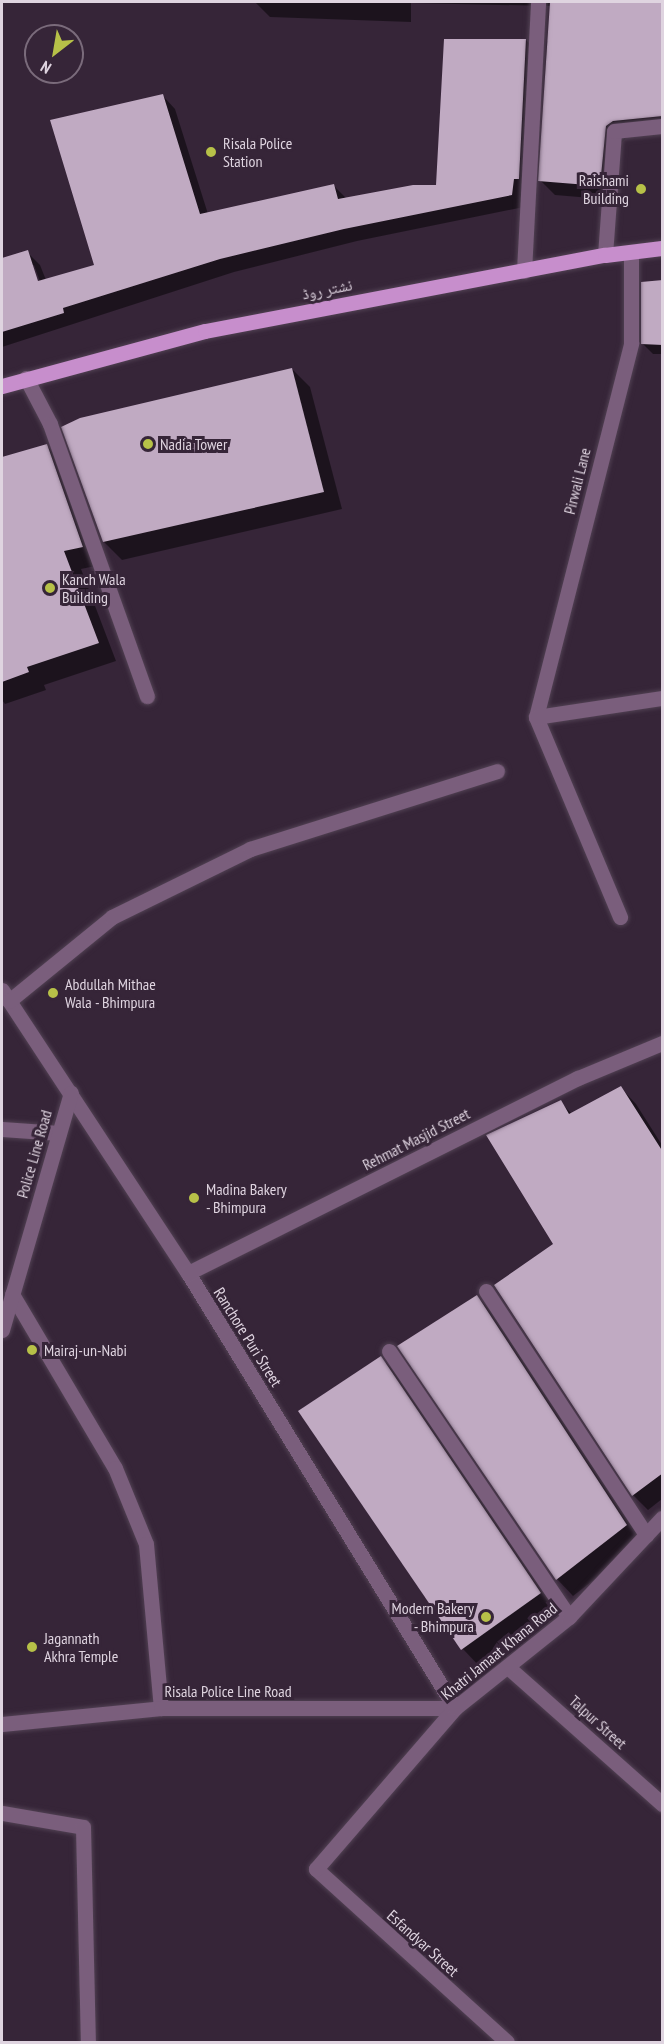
<!DOCTYPE html>
<meta charset="utf-8">
<style>
body{margin:0}
#map{position:relative;width:664px;height:2044px;overflow:hidden;background:#362538;font-family:"PT Sans Narrow","Noto Naskh Arabic",sans-serif}
div>[style]{position:absolute}
[style*='--x']{left:calc(var(--x)*1px);top:calc(var(--y)*1px);width:calc(var(--w)*1px);rotate:calc(var(--a)*1deg)}
.shadow>*{inset:0;background:#0007}
.building>*{inset:0;background:#c0aac2}
.roads{filter:drop-shadow(0 0 2px #514153) drop-shadow(0 0 2px #514153)}
.minor>*{height:15px;margin:-7.5px;padding:0 7.5px;transform-origin:7.5px;border-radius:7.5px;background:#7a5e7c}
.major>*{height:15px;margin:-7.5px;padding:0 7.5px;transform-origin:7.5px;border-radius:7.5px;background:#c78ecc}
.dots>*{width:16px;height:16px;translate:-50% -50%;box-sizing:border-box;border:3px solid #362538;border-radius:50%}
span{translate:-50% -50%;white-space:nowrap;text-align:center;line-height:1.15;-webkit-text-stroke:6px #362538;paint-order:stroke}
.poi-label{font-size:16px;color:#dfd4e0}
.left{translate:0 -50%;text-align:left}
.right{translate:-100% -50%;text-align:right}
.street-label{font-size:16px;color:#dfd4e0}
.frame{position:absolute;inset:0;border:3px solid #dfd4e0;pointer-events:none}
.north{position:absolute;left:24px;top:24px;width:60px;height:60px;box-sizing:border-box;background:#362538;border:2px solid #7a6b7b;border-radius:50%;rotate:211deg;font-size:16px;font-weight:700;line-height:24px;text-align:center;color:#dfd4e0}
.north::after{content:'';display:block;margin:auto;width:21px;height:27px;background:#b7c148;clip-path:polygon(50% 0,100% 100%,50% 72%,0 100%)}
</style>
<div id="map">
<div class="shadow">
<i style="clip-path:polygon(255px 2px,662px 2px,662px 132px,628px 136px,619px 145px,615px 200px,555px 195px,540px 180px,547px 41px,642px 41px,642px 8px,411px 3px,411px 22px,270px 17px)"></i>
<i style="clip-path:polygon(evenodd,526px 40px,539px 53px,524px 207px,357px 241px,234px 272px,2px 347px,2px 260px,27px 252px,40px 265px,46px 280px,95px 266px,163px 96px,175px 109px,208px 214px,333px 185px,347px 199px,437px 187px,526px 40px,31px 265px,34px 265px,42px 287px,40px 288px,31px 265px)"></i>
<i style="clip-path:polygon(662px 282px,662px 354px,653px 354px,642px 343px)"></i>
<i style="clip-path:polygon(292px 369px,310px 387px,342px 509px,122px 560px,104px 542px)"></i>
<i style="clip-path:polygon(46px 445px,64px 463px,100px 565px,81px 569px,116px 661px,44px 685px,46px 690px,5px 704px,2px 700px,2px 459px)"></i>
<i style="clip-path:polygon(621px 1088px,636px 1104px,662px 1145px,662px 1499px,648px 1510px,633px 1495px,555px 1244px,560px 1102px,572px 1114px)"></i>
<i style="clip-path:polygon(477px 1297px,494px 1314px,643px 1542px,573px 1596px,557px 1579px,400px 1347px)"></i>
<i style="clip-path:polygon(381px 1358px,397px 1374px,556px 1610px,479px 1666px,463px 1649px,300px 1412px)"></i>
</div>
<div class="building">
<i style="clip-path:polygon(550px 2px,663px 2px,663px 116px,613px 121px,606px 126px,600px 186px,538px 181px)"></i>
<i style="clip-path:polygon(444px 39px,526px 39px,519px 179px,514px 179px,512px 195px,344px 229px,220px 259px,63px 308px,64px 313px,2px 332px,2px 258px,28px 250px,38px 281px,94px 265px,50px 120px,163px 94px,200px 214px,334px 184px,338px 199px,413px 185px,436px 185px)"></i>
<i style="clip-path:polygon(663px 280px,663px 345px,641px 344px,641px 282px)"></i>
<i style="clip-path:polygon(292px 368px,324px 492px,103px 542px,61px 427px,80px 418px)"></i>
<i style="clip-path:polygon(47px 444px,83px 547px,64px 551px,99px 643px,27px 667px,29px 672px,2px 682px,2px 457px)"></i>
<i style="clip-path:polygon(621px 1086px,663px 1152px,663px 1473px,632px 1496px,494px 1285px,553px 1244px,486px 1135px,561px 1100px,569px 1114px)"></i>
<i style="clip-path:polygon(477px 1295px,627px 1525px,556px 1580px,397px 1346px)"></i>
<i style="clip-path:polygon(381px 1356px,541px 1593px,461px 1650px,298px 1411px)"></i>
</div>
<div class="roads">
<div class="minor">
<i style="--x:605;--y:255;--w:124;--a:-85.8"></i>
<i style="--x:614;--y:131;--w:48;--a:-5.9"></i>
<i style="--x:524;--y:271;--w:269;--a:-87"></i>
<i style="--x:26;--y:378;--w:52;--a:62.4"></i>
<i style="--x:50;--y:424;--w:289;--a:70.4"></i>
<i style="--x:536;--y:717;--w:386;--a:-75.7"></i>
<i style="--x:631;--y:343;--w:91;--a:-90"></i>
<i style="--x:536;--y:717;--w:217;--a:67.2"></i>
<i style="--x:536;--y:717;--w:127;--a:-8.6"></i>
<i style="--x:2;--y:990;--w:339;--a:56.7"></i>
<i style="--x:188;--y:1273;--w:510;--a:58.46"></i>
<i style="--x:9;--y:1001;--w:133;--a:-39.2"></i>
<i style="--x:112;--y:917;--w:154;--a:-26.2"></i>
<i style="--x:250;--y:849;--w:259;--a:-17.5"></i>
<i style="--x:2;--y:1129;--w:57;--a:4"></i>
<i style="--x:188;--y:1273;--w:436;--a:-26.6"></i>
<i style="--x:578;--y:1078;--w:91;--a:-22.6"></i>
<i style="--x:486;--y:1291;--w:292;--a:56.7"></i>
<i style="--x:12;--y:1294;--w:202;--a:59.4"></i>
<i style="--x:115;--y:1468;--w:82;--a:67.8"></i>
<i style="--x:146;--y:1544;--w:165;--a:84.8"></i>
<i style="--x:2;--y:1330;--w:247;--a:-73.8"></i>
<i style="--x:389;--y:1351;--w:321;--a:55.9"></i>
<i style="--x:509;--y:1668;--w:205;--a:41.6"></i>
<i style="--x:2;--y:1724;--w:160;--a:-5.7"></i>
<i style="--x:161;--y:1708;--w:294;--a:0"></i>
<i style="--x:2;--y:1813;--w:82;--a:9.8"></i>
<i style="--x:83;--y:1827;--w:215;--a:88.7"></i>
<i style="--x:507;--y:2042;--w:258;--a:-137.8"></i>
<i style="--x:316;--y:1869;--w:213;--a:-49.2"></i>
<i style="--x:455;--y:1708;--w:146;--a:-38.6"></i>
<i style="--x:569;--y:1617;--w:136;--a:-46.8"></i>
</div>
<div class="major">
<i style="--x:2;--y:386;--w:210;--a:-15.2"></i>
<i style="--x:205;--y:331;--w:407;--a:-10.8"></i>
<i style="--x:605;--y:255;--w:57;--a:-7"></i>
</div>
</div>
<div class="dots">
<i style="left:211px;top:152px;background:#b7c148"></i>
<i style="left:641px;top:189px;background:#b7c148"></i>
<i style="left:148px;top:444px;background:#b7c148"></i>
<i style="left:50px;top:588px;background:#b7c148"></i>
<i style="left:53px;top:993px;background:#b7c148"></i>
<i style="left:194px;top:1198px;background:#b7c148"></i>
<i style="left:32px;top:1350px;background:#b7c148"></i>
<i style="left:486px;top:1617px;background:#b7c148"></i>
<i style="left:32px;top:1647px;background:#b7c148"></i>
</div>
<div class="poi-label">
<span class="left" style="left:223px;top:152px">Risala Police<br>Station</span>
<span class="right" style="left:629px;top:189px">Raishami<br>Building</span>
<span class="left" style="left:160px;top:444px">Nadia Tower</span>
<span class="left" style="left:62px;top:588px">Kanch Wala<br>Building</span>
<span class="left" style="left:65px;top:993px">Abdullah Mithae<br>Wala - Bhimpura</span>
<span class="left" style="left:206px;top:1198px">Madina Bakery<br>- Bhimpura</span>
<span class="left" style="left:44px;top:1350px">Mairaj-un-Nabi</span>
<span class="right" style="left:474px;top:1617px">Modern Bakery<br>- Bhimpura</span>
<span class="left" style="left:44px;top:1647px">Jagannath<br>Akhra Temple</span>
</div>
<div class="street-label">
<span style="left:327px;top:289px;rotate:-11deg">نشتر روڈ</span>
<span style="left:577px;top:481px;rotate:-76deg">Pirwali Lane</span>
<span style="left:416px;top:1139px;rotate:-27deg">Rehmat Masjid Street</span>
<span style="left:34px;top:1154px;rotate:-74deg">Police Line Road</span>
<span style="left:248px;top:1337px;rotate:58deg">Ranchore Puri Street</span>
<span style="left:499px;top:1651px;rotate:-39deg">Khatri Jamaat Khana Road</span>
<span style="left:228px;top:1691px">Risala Police Line Road</span>
<span style="left:598px;top:1722px;rotate:42deg">Talpur Street</span>
<span style="left:423px;top:1943px;rotate:42deg">Esfandyar Street</span>
</div>
<div class="frame"></div>
<div class="north">N</div>
</div>
